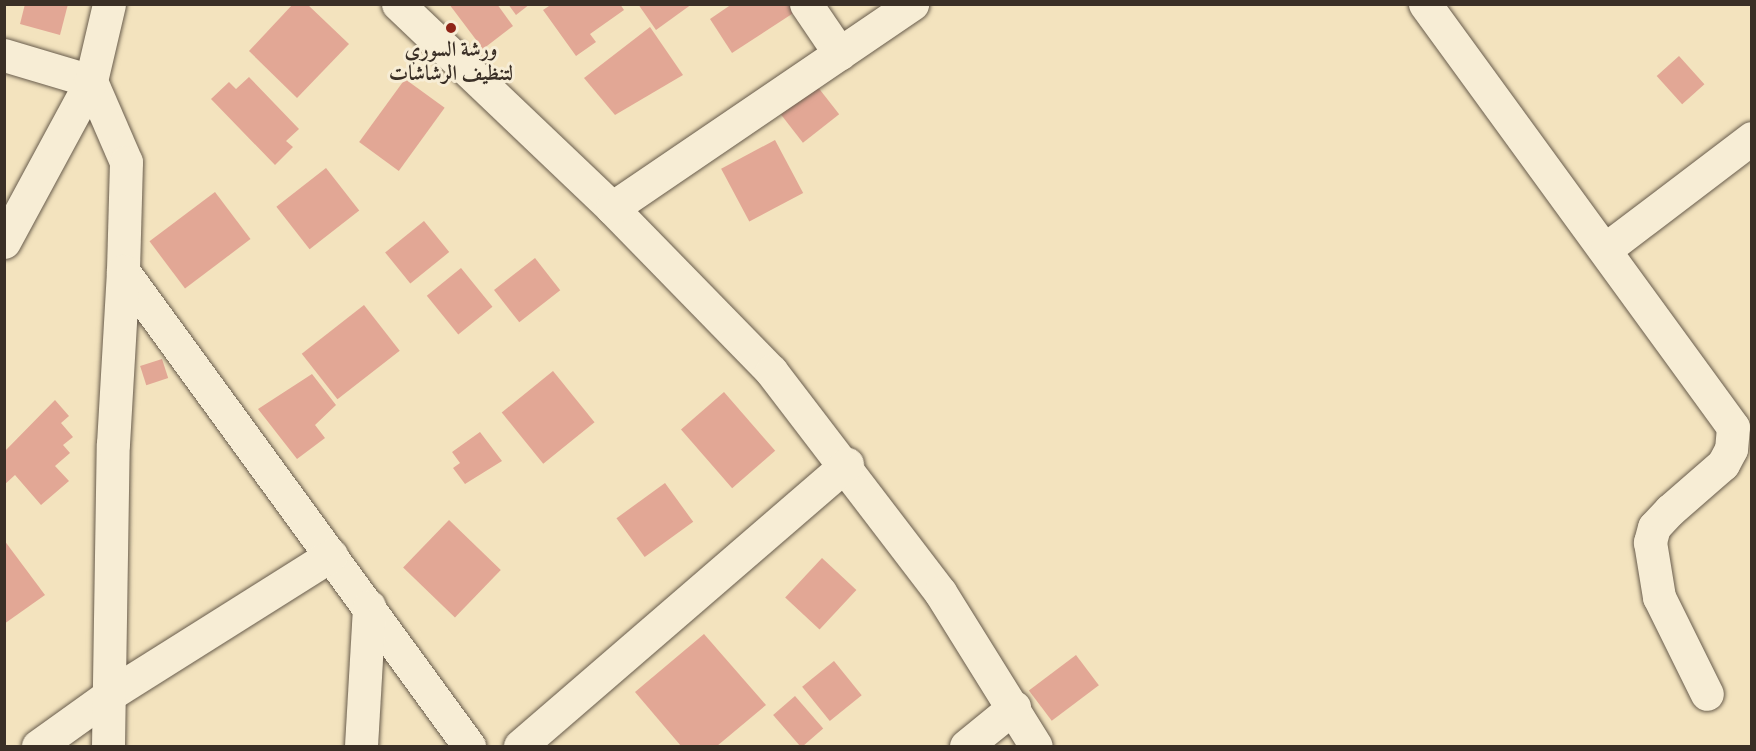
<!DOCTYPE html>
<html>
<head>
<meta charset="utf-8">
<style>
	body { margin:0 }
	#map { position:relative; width:1756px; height:751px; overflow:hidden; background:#f3e3be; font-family:"IM FELL DW Pica",Amiri,serif }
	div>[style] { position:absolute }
	.building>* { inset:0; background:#e2a795; transform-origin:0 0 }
	.roads { filter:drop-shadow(0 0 2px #685c4c) drop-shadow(0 0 2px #685c4c) }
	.minor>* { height:33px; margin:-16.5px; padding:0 16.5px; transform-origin:16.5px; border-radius:16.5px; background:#f7edd5 }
	.dots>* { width:16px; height:16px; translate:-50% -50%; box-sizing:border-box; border:3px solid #f7edd5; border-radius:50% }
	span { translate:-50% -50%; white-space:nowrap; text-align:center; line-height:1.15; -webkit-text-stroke:6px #f7edd5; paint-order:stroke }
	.poi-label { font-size:21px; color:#3a2f26; font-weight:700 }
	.frame { position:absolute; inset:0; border:6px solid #3a2f26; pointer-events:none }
</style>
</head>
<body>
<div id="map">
	<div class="building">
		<div style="clip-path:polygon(25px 4px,68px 4px,60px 35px,20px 24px)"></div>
		<div style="clip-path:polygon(293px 4px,307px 4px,349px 44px,297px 98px,249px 51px)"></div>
		<div style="clip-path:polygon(449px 4px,497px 4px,513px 26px,483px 49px)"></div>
		<div style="clip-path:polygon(508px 4px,530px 4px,516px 15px)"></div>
		<div style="clip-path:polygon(552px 4px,620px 4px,624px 10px,590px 34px,596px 42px,576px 56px,543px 10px)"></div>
		<div style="clip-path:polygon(638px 4px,692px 4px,656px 30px)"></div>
		<div style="clip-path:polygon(732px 4px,794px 4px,798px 10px,732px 53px,710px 19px)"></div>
		<div style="clip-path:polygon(650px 27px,683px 75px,615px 115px,584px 78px)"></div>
		<div style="left:1679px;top:56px;width:38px;height:30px;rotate:48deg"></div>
		<div style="clip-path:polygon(249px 77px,299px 129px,286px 141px,293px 147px,275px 165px,211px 99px,229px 82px,236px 89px)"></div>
		<div style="left:405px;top:79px;width:49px;height:78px;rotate:36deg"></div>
		<div style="left:817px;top:86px;width:36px;height:46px;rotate:52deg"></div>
		<div style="left:775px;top:140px;width:60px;height:61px;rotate:62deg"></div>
		<div style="left:326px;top:168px;width:54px;height:63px;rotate:52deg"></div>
		<div style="left:215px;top:192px;width:59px;height:82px;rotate:53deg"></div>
		<div style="left:424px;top:221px;width:40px;height:50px;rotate:51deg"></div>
		<div style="left:535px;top:258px;width:41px;height:52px;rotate:52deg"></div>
		<div style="left:461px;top:268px;width:50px;height:44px;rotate:51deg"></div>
		<div style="left:364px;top:305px;width:58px;height:79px;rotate:52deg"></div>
		<div style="left:162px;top:359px;width:20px;height:23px;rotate:72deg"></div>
		<div style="left:553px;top:371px;width:66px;height:66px;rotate:51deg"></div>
		<div style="clip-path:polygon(312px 374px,336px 405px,315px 425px,325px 438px,297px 459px,258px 409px)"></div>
		<div style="left:724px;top:392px;width:78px;height:57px;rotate:49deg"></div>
		<div style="clip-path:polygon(55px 400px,69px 416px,61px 423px,73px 437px,63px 445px,70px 453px,55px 466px,69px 481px,41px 505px,15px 475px,4px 485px,4px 452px)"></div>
		<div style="clip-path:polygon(480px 432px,502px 461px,465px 484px,453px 468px,460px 463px,452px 452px)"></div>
		<div style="left:665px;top:483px;width:48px;height:60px;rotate:54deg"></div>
		<div style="left:449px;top:520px;width:72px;height:66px;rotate:44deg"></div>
		<div style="clip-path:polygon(4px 540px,45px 595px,4px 624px)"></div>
		<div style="left:822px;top:558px;width:47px;height:54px;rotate:43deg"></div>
		<div style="clip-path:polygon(704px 634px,766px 705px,717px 746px,681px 746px,635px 692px)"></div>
		<div style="left:1076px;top:655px;width:38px;height:59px;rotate:53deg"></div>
		<div style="left:834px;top:661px;width:44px;height:41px;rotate:51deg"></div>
		<div style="left:795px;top:696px;width:43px;height:29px;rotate:49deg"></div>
	</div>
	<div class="roads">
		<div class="minor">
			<div style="left:398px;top:4px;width:296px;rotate:43.6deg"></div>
			<div style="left:612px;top:208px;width:228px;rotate:45.7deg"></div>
			<div style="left:771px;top:371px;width:278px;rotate:52.6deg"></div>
			<div style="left:940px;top:592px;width:181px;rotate:58.1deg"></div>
			<div style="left:806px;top:4px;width:60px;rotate:55.8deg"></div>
			<div style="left:1425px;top:4px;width:523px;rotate:53.94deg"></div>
			<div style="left:1733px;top:427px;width:22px;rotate:95deg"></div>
			<div style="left:1731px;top:449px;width:17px;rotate:118deg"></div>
			<div style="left:1723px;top:464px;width:70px;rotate:139deg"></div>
			<div style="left:1670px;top:510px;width:23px;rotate:133deg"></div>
			<div style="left:1654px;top:527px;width:16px;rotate:105deg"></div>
			<div style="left:1650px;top:542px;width:56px;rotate:80.7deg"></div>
			<div style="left:1659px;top:597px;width:108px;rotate:63.7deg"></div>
			<div style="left:4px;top:55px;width:91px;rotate:16.6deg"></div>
			<div style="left:91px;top:81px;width:88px;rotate:66.6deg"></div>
			<div style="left:126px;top:162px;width:109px;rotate:91.6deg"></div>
			<div style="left:123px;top:271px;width:588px;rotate:53.93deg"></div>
			<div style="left:612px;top:208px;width:363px;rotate:-34.2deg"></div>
			<div style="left:4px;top:242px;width:183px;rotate:-61.6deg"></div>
			<div style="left:91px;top:81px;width:79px;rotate:-76.8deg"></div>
			<div style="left:1607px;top:248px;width:182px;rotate:-37.2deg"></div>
			<div style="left:38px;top:746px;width:91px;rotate:-35.6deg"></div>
			<div style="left:112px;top:693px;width:259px;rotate:-32.2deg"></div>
			<div style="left:108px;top:746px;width:302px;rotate:-89.1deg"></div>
			<div style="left:113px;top:444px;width:173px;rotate:-86.7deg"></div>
			<div style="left:361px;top:746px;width:140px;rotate:-86.7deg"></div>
			<div style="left:520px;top:746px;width:432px;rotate:-40.8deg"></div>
			<div style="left:966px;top:746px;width:62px;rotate:-39.1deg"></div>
		</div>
	</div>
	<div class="dots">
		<div style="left:451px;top:28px;background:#8f2418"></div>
	</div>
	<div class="poi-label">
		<span style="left:451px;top:62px">ورشة السوري<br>لتنظيف الرشاشات</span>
	</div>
	<div class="frame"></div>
</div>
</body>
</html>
